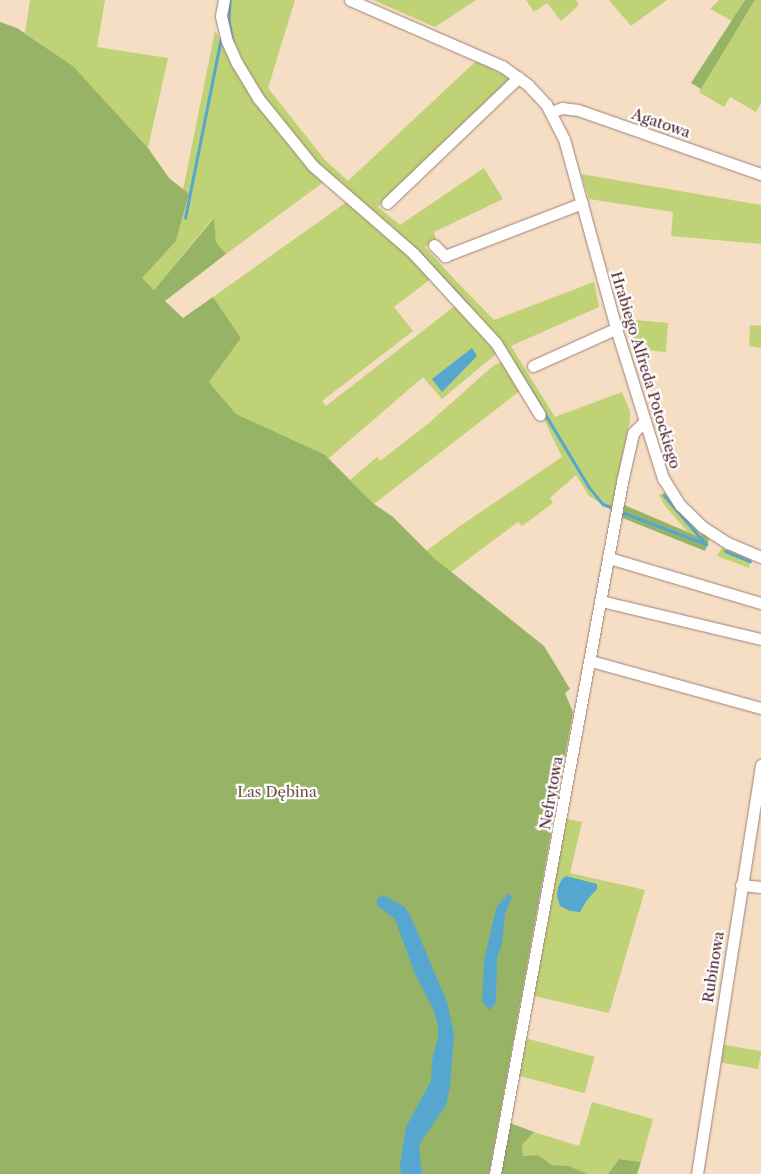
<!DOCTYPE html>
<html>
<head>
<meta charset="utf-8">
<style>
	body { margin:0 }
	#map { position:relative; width:761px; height:1174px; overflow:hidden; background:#f5dec4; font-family:"Libre Caslon Text",serif }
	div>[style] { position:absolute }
	.green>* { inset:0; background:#bfd275; transform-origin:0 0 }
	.forest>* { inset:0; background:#97b466 }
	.water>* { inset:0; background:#55a7d0 }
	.stream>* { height:2.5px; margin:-1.25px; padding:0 1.25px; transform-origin:1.25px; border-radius:1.25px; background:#55a7d0 }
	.roads { filter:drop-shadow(0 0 1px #a07e78) drop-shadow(0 0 1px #a07e78) }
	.minor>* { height:11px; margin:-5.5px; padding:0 5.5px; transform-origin:5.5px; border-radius:5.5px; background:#fff }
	span { translate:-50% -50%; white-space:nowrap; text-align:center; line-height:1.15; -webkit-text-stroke:4.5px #fff; paint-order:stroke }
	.street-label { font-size:15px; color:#4a1f2b }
	.park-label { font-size:15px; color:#6d5541 }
</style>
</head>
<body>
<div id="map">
	<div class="green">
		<div style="clip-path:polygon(30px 0,105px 0,97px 47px,168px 58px,148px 148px,73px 66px,25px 33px)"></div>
		<div style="clip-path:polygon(227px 0,295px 0,268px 88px,325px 160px,348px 181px,476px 61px,512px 79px,378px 207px,400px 225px,484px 168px,503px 199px,434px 232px,436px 239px,425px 247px,456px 281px,494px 320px,594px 282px,599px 307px,511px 346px,555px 417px,622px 392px,630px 411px,630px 421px,611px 510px,589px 496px,576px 475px,550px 498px,553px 503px,522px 526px,518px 522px,451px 572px,426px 551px,460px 526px,562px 457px,540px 411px,503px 350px,333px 181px,273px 113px,234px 53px,224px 18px)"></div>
		<div style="clip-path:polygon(373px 0,476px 0,435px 27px)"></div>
		<div style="clip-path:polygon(526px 0,576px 0,579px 5px,561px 21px,547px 3px,534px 12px)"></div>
		<div style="clip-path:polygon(609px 0,667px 0,631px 26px)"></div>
		<div style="clip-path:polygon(719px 0,745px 0,732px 21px,710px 9px)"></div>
		<div style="clip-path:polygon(755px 0,761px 0,761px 103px,756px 112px,730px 97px,724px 107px,699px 92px)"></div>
		<div style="clip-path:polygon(215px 31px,250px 95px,325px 181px,226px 254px,216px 242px,213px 218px,154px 290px,141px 278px,176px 241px,189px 195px,183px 190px)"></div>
		<div style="clip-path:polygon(581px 174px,761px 205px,761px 244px,671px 236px,673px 212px,589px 199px)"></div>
		<div style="clip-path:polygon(348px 201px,407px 252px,432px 278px,394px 307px,413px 331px,322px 401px,326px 406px,456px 305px,493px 344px,496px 354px,442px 399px,423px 377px,328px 459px,236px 414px,209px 382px,241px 338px,213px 297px)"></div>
		<div style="clip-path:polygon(625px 319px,668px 323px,666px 352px,634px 349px)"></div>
		<div style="clip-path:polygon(750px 325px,761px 326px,761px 348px,749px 346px)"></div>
		<div style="clip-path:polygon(503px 362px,521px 390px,374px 504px,350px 480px,377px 457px,380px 461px,429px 423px,494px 365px)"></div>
		<div style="clip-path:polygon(666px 492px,678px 510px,704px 535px,697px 536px,687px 531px,665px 506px,659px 495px)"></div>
		<div style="clip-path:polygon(723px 546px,751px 558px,749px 568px,717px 556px)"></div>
		<div style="clip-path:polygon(566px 819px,582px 822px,570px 873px,645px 890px,609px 1013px,534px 996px)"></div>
		<div style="left:525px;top:1038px;width:72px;height:38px;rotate:15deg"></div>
		<div style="left:720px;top:1044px;width:42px;height:18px;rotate:10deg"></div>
		<div style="clip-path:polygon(592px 1102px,653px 1119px,641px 1162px,619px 1159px,608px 1174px,588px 1174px,569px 1166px,552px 1165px,538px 1155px,523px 1156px,522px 1145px,534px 1132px,579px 1146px)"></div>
	</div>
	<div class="forest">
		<div style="clip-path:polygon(745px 0,755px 0,701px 89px,691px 83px)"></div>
		<div style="clip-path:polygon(0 22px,17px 28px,73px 66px,148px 148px,169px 178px,189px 194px,176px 241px,142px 278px,154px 290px,214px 218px,216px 242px,226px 254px,165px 301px,183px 318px,213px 297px,241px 338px,209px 382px,236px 414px,325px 455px,374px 504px,393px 517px,434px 558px,544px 646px,570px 689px,565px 693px,573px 712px,489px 1174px,0 1174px)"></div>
		<div style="clip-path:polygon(622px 504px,697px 536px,704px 535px,709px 539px,707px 546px,705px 551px,620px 517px)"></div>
		<div style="clip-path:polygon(510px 1123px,534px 1132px,522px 1145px,523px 1156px,538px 1155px,552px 1165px,569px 1166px,588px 1174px,501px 1174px)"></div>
		<div style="clip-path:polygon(619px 1159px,641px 1162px,637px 1174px,608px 1174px)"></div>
	</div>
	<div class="water">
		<div style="clip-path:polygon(472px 348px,477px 356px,442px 392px,432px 379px)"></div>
		<div style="clip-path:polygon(566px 876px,597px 884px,597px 889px,587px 900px,580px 912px,570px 911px,560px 906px,557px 896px,558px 887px,562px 879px)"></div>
		<div style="clip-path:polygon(509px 893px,512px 897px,505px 914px,502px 944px,497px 958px,496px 1003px,489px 1010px,482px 1001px,484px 961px,496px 908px)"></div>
		<div style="clip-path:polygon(383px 895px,405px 907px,411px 917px,447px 1002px,454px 1034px,450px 1087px,446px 1105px,419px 1145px,422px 1174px,401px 1174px,400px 1164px,406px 1127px,431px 1081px,432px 1061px,438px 1037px,438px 1025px,434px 1011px,414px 972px,395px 919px,377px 905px,377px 899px)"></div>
	</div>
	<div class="stream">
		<div style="left:230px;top:0;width:21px;rotate:93deg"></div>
		<div style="left:229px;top:21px;width:21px;rotate:79deg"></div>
		<div style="left:185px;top:218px;width:184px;rotate:-78.7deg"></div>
		<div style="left:413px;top:246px;width:82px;rotate:47deg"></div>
		<div style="left:514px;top:363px;width:49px;rotate:58.2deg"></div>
		<div style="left:544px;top:412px;width:87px;rotate:59deg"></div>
		<div style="left:589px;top:487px;width:22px;rotate:51deg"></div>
		<div style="left:603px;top:504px;width:9px;rotate:21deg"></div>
		<div style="left:664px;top:495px;width:63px;rotate:49.5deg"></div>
		<div style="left:624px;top:513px;width:88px;rotate:20.7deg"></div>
		<div style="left:725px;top:551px;width:27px;rotate:22deg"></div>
	</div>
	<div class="roads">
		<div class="minor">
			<div style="left:224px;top:0;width:16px;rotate:101deg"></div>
			<div style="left:221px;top:16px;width:26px;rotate:77deg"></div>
			<div style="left:227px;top:41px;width:24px;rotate:66deg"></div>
			<div style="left:237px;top:63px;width:41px;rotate:59deg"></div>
			<div style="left:258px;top:98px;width:87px;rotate:51deg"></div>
			<div style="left:313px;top:166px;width:133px;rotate:41deg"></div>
			<div style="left:413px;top:253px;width:122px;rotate:47.3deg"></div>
			<div style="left:496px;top:343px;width:84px;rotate:58.6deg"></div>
			<div style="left:350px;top:0;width:166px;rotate:23.5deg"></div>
			<div style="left:502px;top:66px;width:32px;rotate:36deg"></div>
			<div style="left:528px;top:85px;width:26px;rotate:47deg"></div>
			<div style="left:546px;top:104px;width:39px;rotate:63deg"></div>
			<div style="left:564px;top:139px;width:206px;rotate:74.6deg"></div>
			<div style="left:619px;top:338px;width:147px;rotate:72.6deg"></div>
			<div style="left:663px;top:478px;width:32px;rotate:58deg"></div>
			<div style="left:680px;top:505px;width:32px;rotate:44deg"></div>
			<div style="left:703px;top:527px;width:30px;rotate:33deg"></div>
			<div style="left:728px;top:543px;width:36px;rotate:23deg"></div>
			<div style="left:551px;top:112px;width:12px;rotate:-20deg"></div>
			<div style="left:562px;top:108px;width:16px;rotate:7deg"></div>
			<div style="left:578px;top:110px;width:194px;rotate:19.3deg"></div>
			<div style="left:387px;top:203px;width:182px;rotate:-43.7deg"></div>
			<div style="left:434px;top:245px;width:16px;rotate:45deg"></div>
			<div style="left:445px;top:256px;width:147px;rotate:-21.1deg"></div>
			<div style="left:533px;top:366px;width:92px;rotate:-24.3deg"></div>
			<div style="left:609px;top:558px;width:159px;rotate:16.5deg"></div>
			<div style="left:601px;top:601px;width:164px;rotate:13.4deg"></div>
			<div style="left:591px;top:661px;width:176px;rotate:15.5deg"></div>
			<div style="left:741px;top:885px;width:20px;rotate:6deg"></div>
			<div style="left:495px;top:1174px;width:704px;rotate:-79.6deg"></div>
			<div style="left:622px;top:482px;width:50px;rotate:-77.3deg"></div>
			<div style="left:633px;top:433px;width:16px;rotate:-45deg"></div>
			<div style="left:697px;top:1174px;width:414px;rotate:-81.1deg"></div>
		</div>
	</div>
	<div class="street-label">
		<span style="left:661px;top:123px;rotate:19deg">Agatowa</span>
		<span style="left:646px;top:370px;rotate:73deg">Hrabiego Alfreda Potockiego</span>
		<span style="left:551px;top:793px;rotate:-80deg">Nefrytowa</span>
		<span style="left:713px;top:967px;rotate:-81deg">Rubinowa</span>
	</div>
	<div class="park-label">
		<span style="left:277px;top:792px">Las Dębina</span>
	</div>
</div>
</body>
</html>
